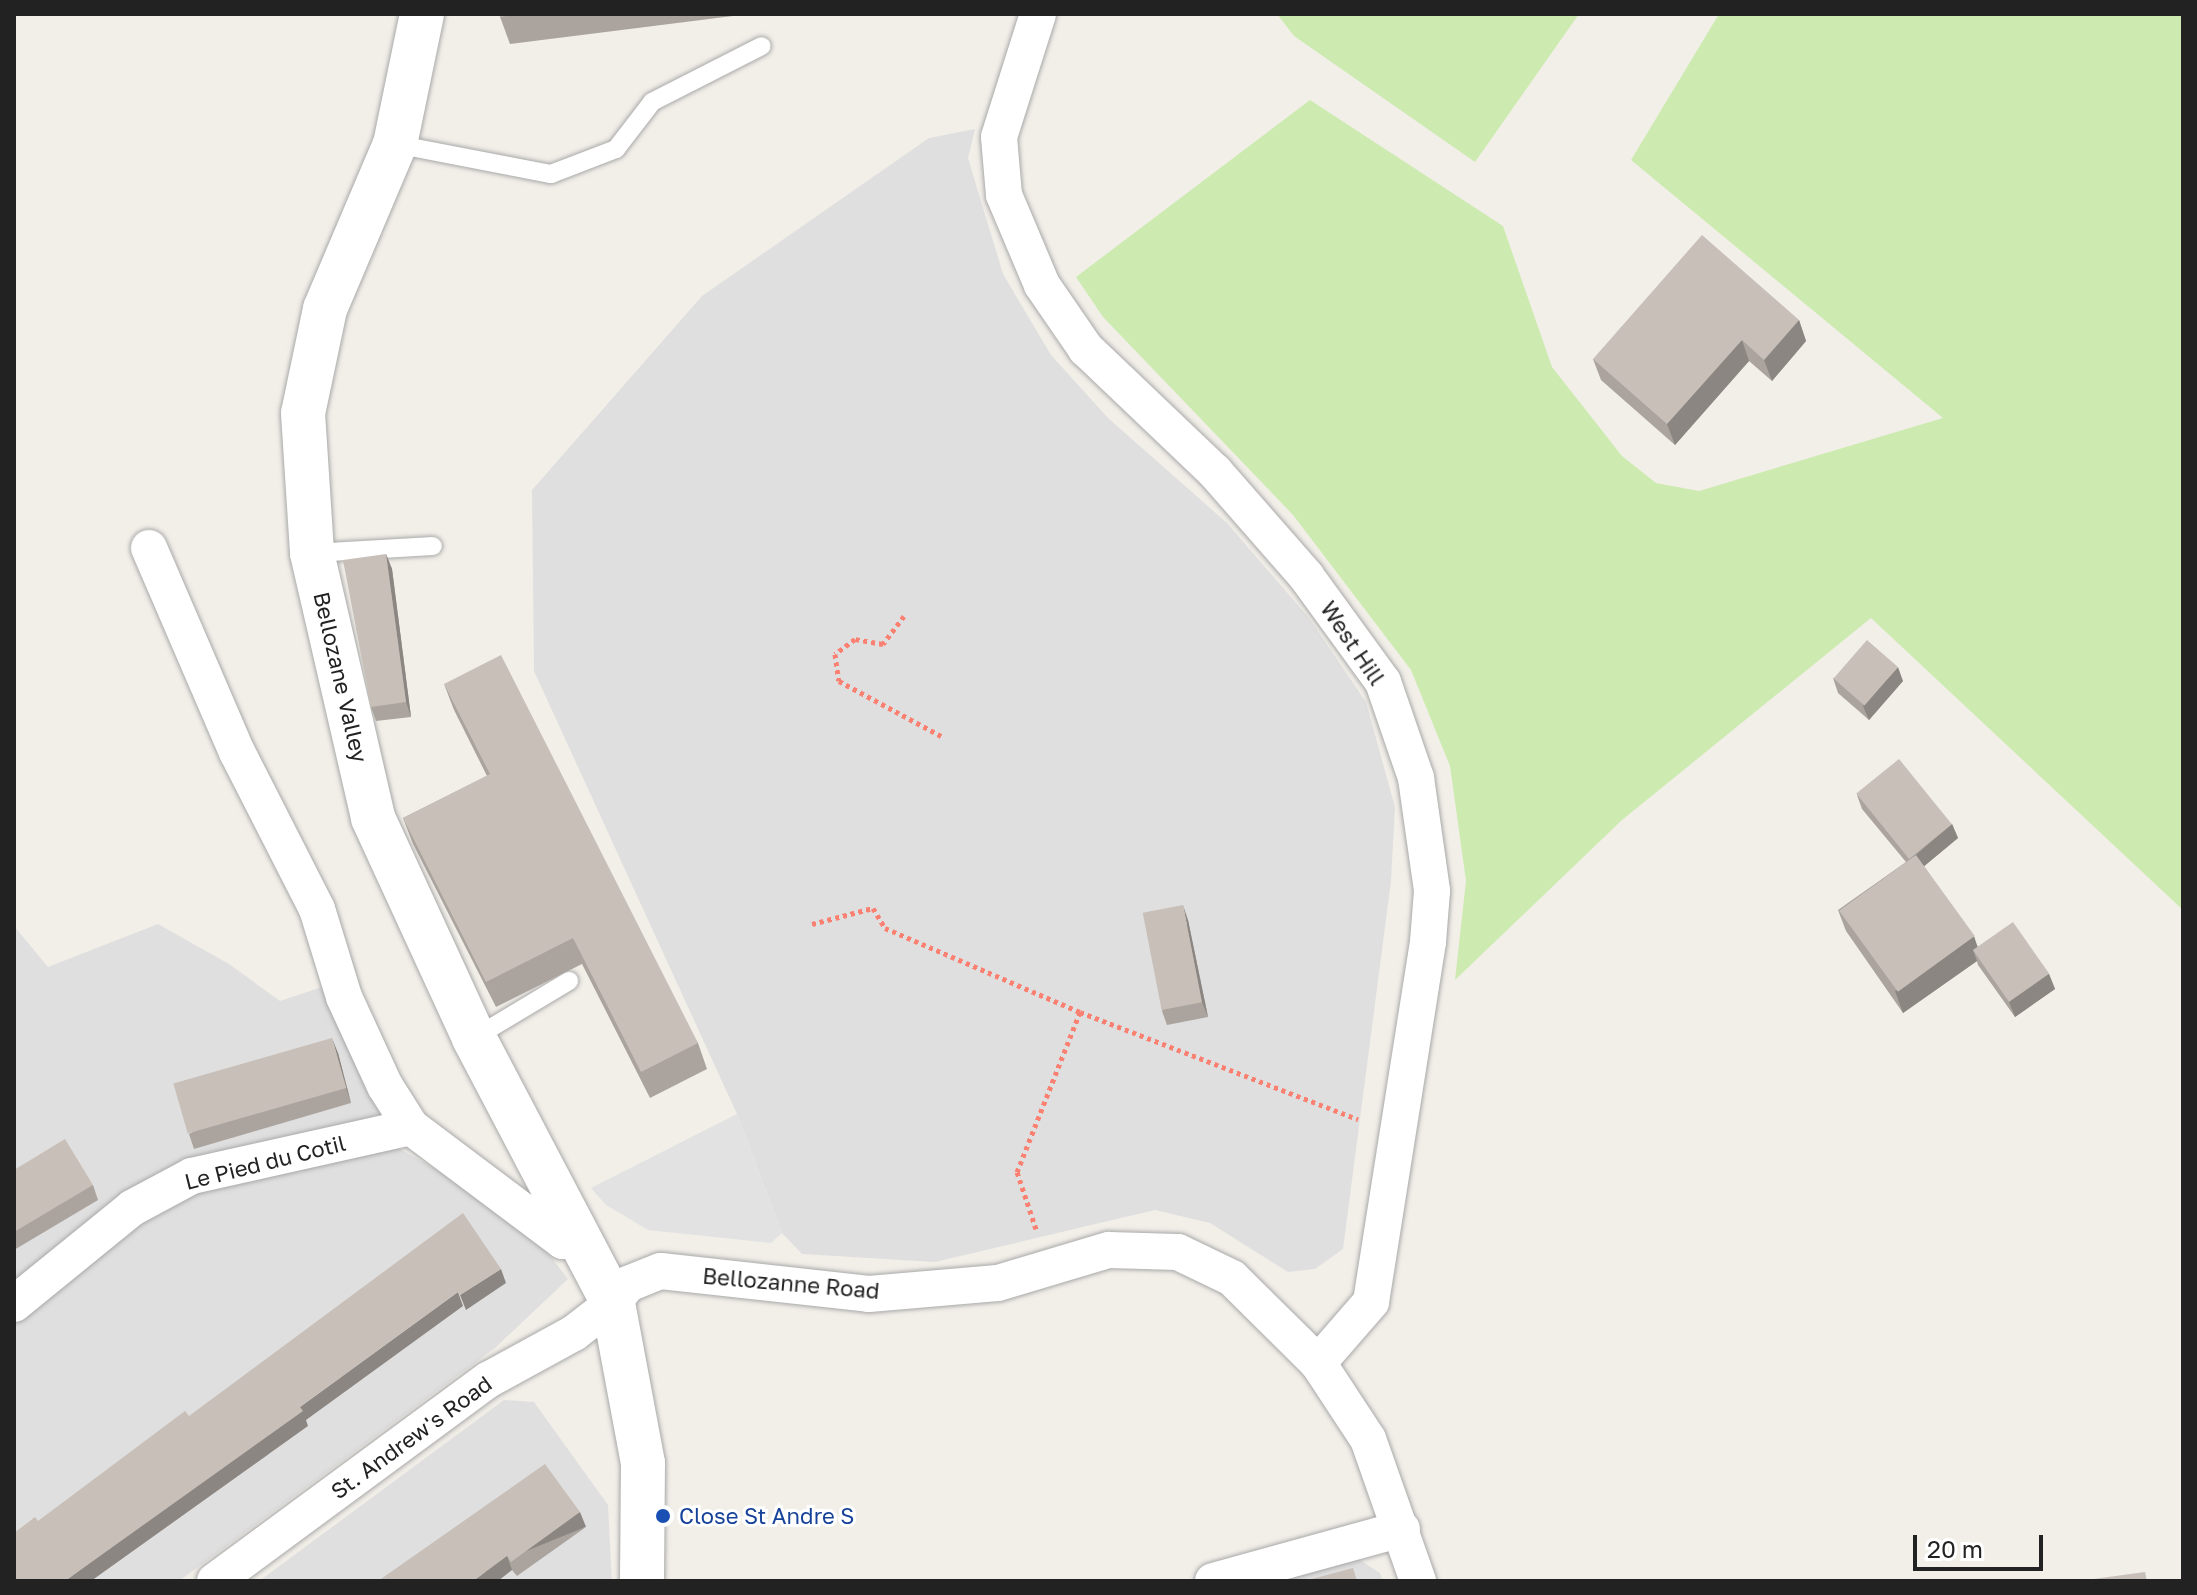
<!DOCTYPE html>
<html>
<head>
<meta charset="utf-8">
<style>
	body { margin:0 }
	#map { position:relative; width:2197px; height:1595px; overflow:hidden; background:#f2efe9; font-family:"Golos Text",sans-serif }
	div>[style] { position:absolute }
	.residential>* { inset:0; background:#e0dfdf }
	.grass>* { inset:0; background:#cdebb0 }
	.parking>* { inset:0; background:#e2e2e2 }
	.path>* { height:5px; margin-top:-2.5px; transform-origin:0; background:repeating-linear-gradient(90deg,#fa8072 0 4px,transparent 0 8px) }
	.roads { filter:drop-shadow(0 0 2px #a9a9a9) drop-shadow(0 0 2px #a9a9a9) }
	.service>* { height:18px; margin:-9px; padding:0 9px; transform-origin:9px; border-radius:9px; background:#fff }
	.minor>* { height:36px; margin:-18px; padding:0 18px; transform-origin:18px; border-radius:18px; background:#fff }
	.tertiary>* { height:44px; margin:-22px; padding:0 22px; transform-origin:22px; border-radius:22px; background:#fff }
	.wall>* { inset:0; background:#aba49e }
	.shaded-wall>* { inset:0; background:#8b8681; transform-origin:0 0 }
	.building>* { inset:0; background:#c7bfb8; transform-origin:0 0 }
	.dots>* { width:22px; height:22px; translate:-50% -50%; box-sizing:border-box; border:4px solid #fff; border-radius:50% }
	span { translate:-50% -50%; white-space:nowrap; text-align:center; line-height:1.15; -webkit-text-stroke:6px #fff; paint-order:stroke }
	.street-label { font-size:22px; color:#222 }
	.transit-label { font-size:22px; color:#164399 }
	.left { translate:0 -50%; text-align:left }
	.frame { position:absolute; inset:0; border:16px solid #222; pointer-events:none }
	.scale { position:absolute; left:1913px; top:1535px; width:130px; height:36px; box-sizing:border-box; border:4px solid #222; border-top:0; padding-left:10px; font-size:24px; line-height:28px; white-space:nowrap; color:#222; -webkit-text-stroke:6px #fff; paint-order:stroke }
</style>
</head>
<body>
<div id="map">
	<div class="residential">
		<div style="clip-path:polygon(975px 129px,968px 158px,1003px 274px,1051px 355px,1108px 418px,1227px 523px,1309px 618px,1366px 702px,1395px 807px,1391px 881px,1343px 1249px,1315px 1269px,1288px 1272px,1210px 1223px,1155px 1210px,935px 1262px,802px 1254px,782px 1233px,737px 1114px,534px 671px,532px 490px,702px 296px,929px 138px)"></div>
		<div style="clip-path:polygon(158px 924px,229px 964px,280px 1001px,325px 986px,398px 1148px,441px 1172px,545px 1249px,568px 1279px,495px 1348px,179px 1581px,14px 1581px,14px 926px,48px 967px)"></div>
		<div style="clip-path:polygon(504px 1400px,534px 1402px,608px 1505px,612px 1581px,259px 1581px)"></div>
		<div style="clip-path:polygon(1357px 1558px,1380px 1573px,1383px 1581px,1274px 1581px)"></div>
	</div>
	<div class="grass">
		<div style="clip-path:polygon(1277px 14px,1579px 14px,1475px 162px,1294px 36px)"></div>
		<div style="clip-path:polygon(1719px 14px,2183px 14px,2183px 910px,1871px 618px,1622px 820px,1455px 980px,1466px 881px,1450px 766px,1411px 670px,1293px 515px,1103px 317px,1076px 277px,1310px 100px,1503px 226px,1552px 367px,1622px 456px,1656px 483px,1699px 491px,1943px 418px,1631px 160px)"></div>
	</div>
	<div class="parking">
		<div style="clip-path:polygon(737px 1114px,782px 1233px,771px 1243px,648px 1230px,606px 1205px,591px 1188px)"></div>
	</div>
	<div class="path">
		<div style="left:904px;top:616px;width:35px;rotate:127deg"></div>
		<div style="left:883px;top:644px;width:28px;rotate:-170deg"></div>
		<div style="left:855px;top:639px;width:25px;rotate:143deg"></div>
		<div style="left:835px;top:654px;width:27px;rotate:82deg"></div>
		<div style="left:839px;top:681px;width:116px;rotate:28.3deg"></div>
		<div style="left:812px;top:924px;width:63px;rotate:-14.7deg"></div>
		<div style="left:873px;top:908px;width:23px;rotate:59deg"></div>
		<div style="left:885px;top:928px;width:212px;rotate:23.3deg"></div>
		<div style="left:1036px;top:1229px;width:60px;rotate:-108.4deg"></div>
		<div style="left:1017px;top:1172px;width:172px;rotate:-68.5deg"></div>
		<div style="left:1080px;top:1012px;width:298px;rotate:21.1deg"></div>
	</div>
	<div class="roads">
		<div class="service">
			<div style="left:395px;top:144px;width:159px;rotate:10.9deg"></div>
			<div style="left:551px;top:174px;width:70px;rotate:-21deg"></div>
			<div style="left:616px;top:149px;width:59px;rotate:-52.5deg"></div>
			<div style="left:652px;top:102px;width:123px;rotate:-27deg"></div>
			<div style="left:312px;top:553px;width:121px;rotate:-3.3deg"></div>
			<div style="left:474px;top:1038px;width:111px;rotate:-31deg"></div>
		</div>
		<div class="minor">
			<div style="left:1038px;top:14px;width:129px;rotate:107.6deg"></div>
			<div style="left:999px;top:137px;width:58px;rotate:85.1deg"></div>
			<div style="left:1004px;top:195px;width:98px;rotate:67.1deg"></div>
			<div style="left:1042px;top:285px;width:78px;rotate:55.5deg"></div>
			<div style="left:1086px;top:349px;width:178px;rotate:43.6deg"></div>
			<div style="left:1215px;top:472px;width:138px;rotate:48.8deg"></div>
			<div style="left:1306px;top:576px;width:131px;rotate:54deg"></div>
			<div style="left:1383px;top:682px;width:102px;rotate:71deg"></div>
			<div style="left:1416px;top:778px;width:114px;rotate:81.9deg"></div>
			<div style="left:1432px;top:891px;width:51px;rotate:94.5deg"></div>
			<div style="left:1428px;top:942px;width:364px;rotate:99deg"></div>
			<div style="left:1371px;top:1302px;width:81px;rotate:131deg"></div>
			<div style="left:149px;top:548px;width:222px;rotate:66.7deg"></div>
			<div style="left:237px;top:752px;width:176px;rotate:63deg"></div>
			<div style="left:317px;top:909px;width:92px;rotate:72.9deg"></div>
			<div style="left:344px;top:997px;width:98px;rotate:65.3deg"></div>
			<div style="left:385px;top:1086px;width:49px;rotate:57.6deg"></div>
			<div style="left:411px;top:1127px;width:190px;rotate:36.9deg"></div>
			<div style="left:563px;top:1241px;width:20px"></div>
			<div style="left:14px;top:1304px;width:152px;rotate:-39.1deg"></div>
			<div style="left:132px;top:1208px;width:68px;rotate:-28.1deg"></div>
			<div style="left:192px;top:1176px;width:224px;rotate:-12.6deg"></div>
			<div style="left:215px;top:1581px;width:339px;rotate:-36.4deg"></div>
			<div style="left:488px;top:1380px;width:98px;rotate:-28.7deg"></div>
			<div style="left:574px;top:1333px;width:49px;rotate:-37.6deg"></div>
			<div style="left:613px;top:1303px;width:24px;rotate:-52deg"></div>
			<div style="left:628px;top:1284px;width:35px;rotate:-22deg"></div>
			<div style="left:661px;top:1271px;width:209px;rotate:6.3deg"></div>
			<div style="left:869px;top:1294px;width:129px;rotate:-4.9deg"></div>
			<div style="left:998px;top:1283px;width:116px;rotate:-16.6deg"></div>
			<div style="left:1109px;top:1250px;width:69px;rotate:1.7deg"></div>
			<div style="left:1178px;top:1252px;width:60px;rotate:25.7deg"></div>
			<div style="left:1232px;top:1278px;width:121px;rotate:44.7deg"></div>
			<div style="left:1318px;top:1363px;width:91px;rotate:56.7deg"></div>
			<div style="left:1368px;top:1439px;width:151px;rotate:70.6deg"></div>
			<div style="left:1213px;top:1581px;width:196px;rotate:-15.4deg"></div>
		</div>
		<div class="tertiary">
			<div style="left:422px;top:14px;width:133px;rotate:101.7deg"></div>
			<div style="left:395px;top:144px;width:179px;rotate:113deg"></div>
			<div style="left:325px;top:309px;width:106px;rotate:101.9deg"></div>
			<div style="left:303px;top:413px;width:140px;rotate:86.3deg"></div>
			<div style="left:312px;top:553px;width:272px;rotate:77deg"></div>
			<div style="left:373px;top:818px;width:242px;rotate:65.3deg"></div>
			<div style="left:474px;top:1038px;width:299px;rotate:62.3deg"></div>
			<div style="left:613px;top:1303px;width:163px;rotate:79.4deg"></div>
			<div style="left:643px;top:1463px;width:118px;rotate:90.5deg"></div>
		</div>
	</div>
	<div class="wall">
		<div style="clip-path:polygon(499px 14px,749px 14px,510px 44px)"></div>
		<div style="clip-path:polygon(1799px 320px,1806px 341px,1772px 381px,1749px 361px,1675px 445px,1601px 380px,1593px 359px)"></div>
		<div style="clip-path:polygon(386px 554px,392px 569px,411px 717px,376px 721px,371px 707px)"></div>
		<div style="clip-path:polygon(1833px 678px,1903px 681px,1869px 720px,1838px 693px)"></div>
		<div style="clip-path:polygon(444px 684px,698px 1043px,707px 1069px,650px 1098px,582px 964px,496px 1007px,413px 844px,403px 818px,487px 776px,454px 710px)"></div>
		<div style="clip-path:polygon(1857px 795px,1952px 824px,1958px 838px,1924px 866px,1978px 947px,2049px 974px,2055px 989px,2015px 1017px,1978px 965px,1977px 961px,1903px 1013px,1846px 931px,1838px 910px,1906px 862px,1862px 809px)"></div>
		<div style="clip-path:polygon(1188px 920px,1208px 1017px,1167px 1025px,1162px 1011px)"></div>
		<div style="clip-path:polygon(338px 1053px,351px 1103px,194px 1149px,189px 1134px)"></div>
		<div style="clip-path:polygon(14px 1170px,93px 1185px,98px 1200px,14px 1250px)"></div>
		<div style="clip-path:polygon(586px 1527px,517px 1576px,512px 1570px,378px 1581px)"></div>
	</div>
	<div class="shaded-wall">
		<div style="clip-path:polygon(1799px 320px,1806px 341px,1772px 381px,1764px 360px)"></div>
		<div style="clip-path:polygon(1742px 340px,1749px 361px,1675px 445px,1667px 424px)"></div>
		<div style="clip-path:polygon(386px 554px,392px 569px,411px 717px,406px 702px)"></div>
		<div style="clip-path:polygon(1898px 667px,1903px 681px,1869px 720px,1863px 706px)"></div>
		<div style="clip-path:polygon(1952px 824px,1958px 838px,1916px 873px,1911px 859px)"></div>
		<div style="clip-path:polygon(1183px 905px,1188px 920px,1208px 1017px,1202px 1002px)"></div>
		<div style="clip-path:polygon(1974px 936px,1981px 957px,1973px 950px,1977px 961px,1903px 1013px,1895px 991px)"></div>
		<div style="clip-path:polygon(2049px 974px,2055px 989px,2015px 1017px,2009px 1002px)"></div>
		<div style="clip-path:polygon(332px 1038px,338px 1053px,351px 1103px,346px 1088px)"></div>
		<div style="clip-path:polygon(501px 1269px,506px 1283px,466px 1310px,460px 1295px)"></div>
		<div style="clip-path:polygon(458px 1292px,463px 1306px,306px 1420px,308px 1426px,91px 1581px,65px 1581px,300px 1407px)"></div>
		<div style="left:580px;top:1512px;width:16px;height:85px;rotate:68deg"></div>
		<div style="clip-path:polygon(507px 1556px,512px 1570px,498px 1581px,473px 1581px)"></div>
	</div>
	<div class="building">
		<div style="clip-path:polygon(499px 14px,520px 14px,500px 17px)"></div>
		<div style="clip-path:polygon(1702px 235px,1799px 320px,1764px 360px,1742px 340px,1667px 424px,1593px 359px)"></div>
		<div style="clip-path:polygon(386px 554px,406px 702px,371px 707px,343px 560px)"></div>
		<div style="left:1867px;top:640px;width:41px;height:51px;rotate:41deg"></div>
		<div style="clip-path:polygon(501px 655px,698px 1043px,641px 1072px,573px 938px,486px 982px,403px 818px,490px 774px,444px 684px)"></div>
		<div style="left:1899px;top:759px;width:84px;height:55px;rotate:51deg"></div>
		<div style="left:1916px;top:855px;width:100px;height:95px;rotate:54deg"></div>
		<div style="left:1183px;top:905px;width:99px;height:41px;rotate:79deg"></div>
		<div style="left:2013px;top:922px;width:63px;height:49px;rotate:55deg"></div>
		<div style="left:332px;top:1038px;width:52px;height:165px;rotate:74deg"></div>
		<div style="clip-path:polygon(65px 1139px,93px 1185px,14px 1232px,14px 1170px)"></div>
		<div style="clip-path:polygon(463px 1213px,501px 1269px,460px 1295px,458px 1292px,300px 1407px,303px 1411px,65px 1581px,14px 1581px,14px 1533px,35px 1517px,38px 1521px,185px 1411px,189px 1416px)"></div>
		<div style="clip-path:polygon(545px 1464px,580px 1512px,511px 1562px,507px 1556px,473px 1581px,378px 1581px)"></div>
		<div style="clip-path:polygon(1353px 1568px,1357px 1581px,1304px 1581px)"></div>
		<div style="clip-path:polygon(2145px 1572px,2147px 1581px,2079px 1581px)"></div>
	</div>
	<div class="dots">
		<div style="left:663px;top:1516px;background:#1a4fb4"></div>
	</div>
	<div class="street-label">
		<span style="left:1353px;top:643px;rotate:56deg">West Hill</span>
		<span style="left:341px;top:677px;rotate:77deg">Bellozane Valley</span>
		<span style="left:265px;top:1162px;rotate:-14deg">Le Pied du Cotil</span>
		<span style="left:791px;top:1283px;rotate:5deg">Bellozanne Road</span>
		<span style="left:411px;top:1437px;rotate:-36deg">St. Andrew's Road</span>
	</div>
	<div class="transit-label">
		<span class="left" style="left:679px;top:1516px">Close St Andre S</span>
	</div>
	<div class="frame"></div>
	<div class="scale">20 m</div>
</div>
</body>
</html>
